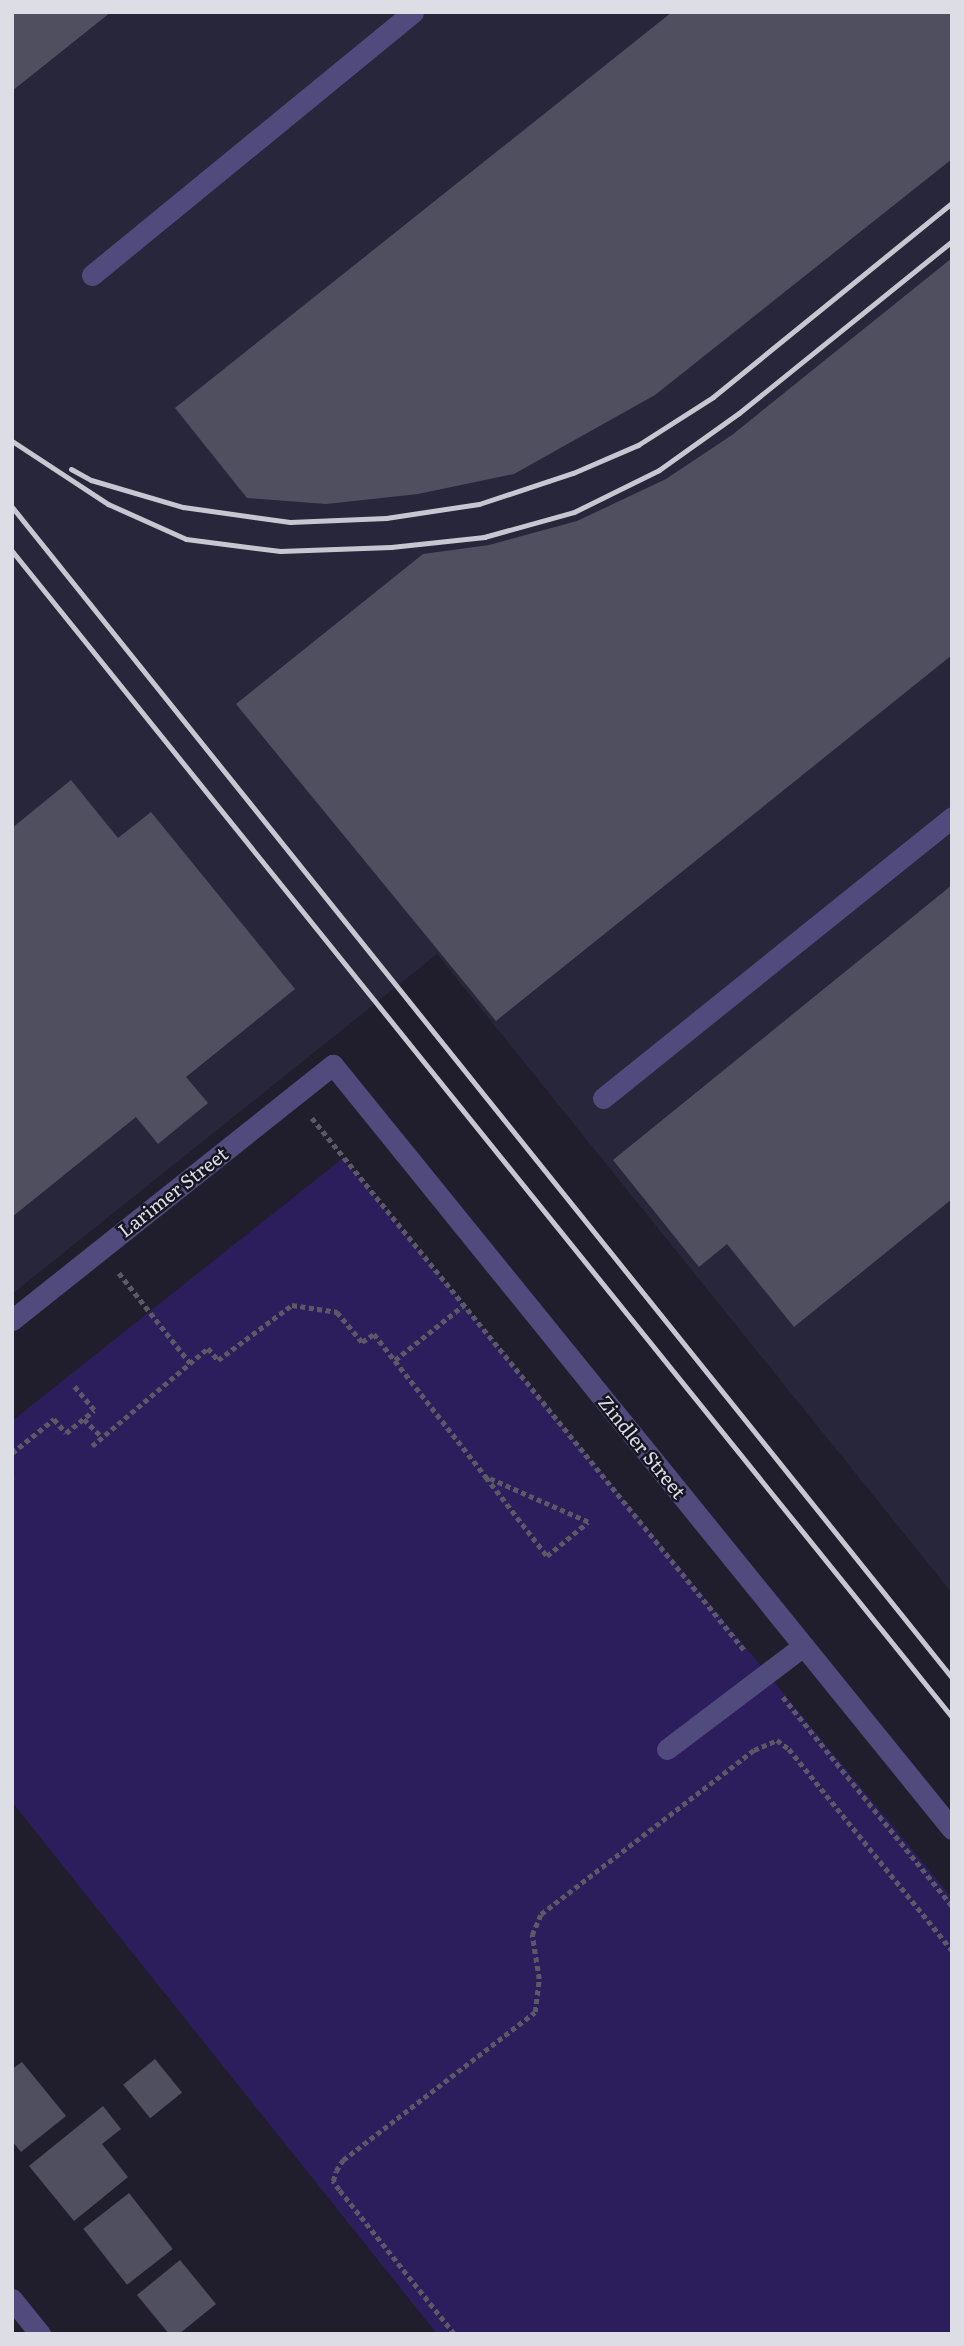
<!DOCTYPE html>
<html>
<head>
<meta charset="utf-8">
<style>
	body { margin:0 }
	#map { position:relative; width:964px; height:2346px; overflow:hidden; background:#201e2c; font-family:Literata,serif }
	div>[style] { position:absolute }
	.built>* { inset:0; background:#28263a }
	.green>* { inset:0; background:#2c1e5c }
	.building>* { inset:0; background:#504f5f; transform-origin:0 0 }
	.path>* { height:4.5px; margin-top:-2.25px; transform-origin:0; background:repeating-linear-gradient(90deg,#5b5966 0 5px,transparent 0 8.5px) }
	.minor>* { height:21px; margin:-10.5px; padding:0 10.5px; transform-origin:10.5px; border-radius:10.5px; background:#514b7d }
	.rail>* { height:5px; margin:-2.5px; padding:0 2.5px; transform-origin:2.5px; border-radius:2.5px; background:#c8c7d1 }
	span { translate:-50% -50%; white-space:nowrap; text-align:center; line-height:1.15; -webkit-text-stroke:5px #161522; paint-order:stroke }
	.street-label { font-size:19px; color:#dddde6 }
	.frame { position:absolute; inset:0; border:14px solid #dddde6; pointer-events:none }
</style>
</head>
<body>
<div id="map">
	<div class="built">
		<div style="clip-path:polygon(12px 12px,952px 12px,952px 1593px,437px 954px,12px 1294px)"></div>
	</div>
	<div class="green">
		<div style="clip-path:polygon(343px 1158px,952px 1898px,952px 2334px,437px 2334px,12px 1802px,12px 1421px)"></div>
	</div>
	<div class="building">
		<div style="clip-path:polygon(12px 12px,111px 12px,12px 91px)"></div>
		<div style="clip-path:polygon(672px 12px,952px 12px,952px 159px,655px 395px,514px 474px,418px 494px,326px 504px,247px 498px,175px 408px)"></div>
		<div style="clip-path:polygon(952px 258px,952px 655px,496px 1021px,236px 704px,423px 554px,489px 545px,577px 521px,666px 479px,732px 435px)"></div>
		<div style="clip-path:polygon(71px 780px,118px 838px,151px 812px,295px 989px,186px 1077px,208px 1103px,158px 1144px,136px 1117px,12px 1217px,12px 828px)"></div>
		<div style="clip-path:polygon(952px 885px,952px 1199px,794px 1327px,727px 1244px,699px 1267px,613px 1160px)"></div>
		<div style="left:155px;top:2059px;width:43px;height:41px;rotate:51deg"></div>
		<div style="clip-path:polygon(22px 2062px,66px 2116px,21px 2152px,12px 2141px,12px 2069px)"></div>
		<div style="clip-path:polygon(103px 2106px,121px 2129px,102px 2144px,128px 2177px,74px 2221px,29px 2166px)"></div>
		<div style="left:129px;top:2193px;width:71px;height:58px;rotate:52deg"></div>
		<div style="clip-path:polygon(180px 2260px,216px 2304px,179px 2334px,169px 2334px,137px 2295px)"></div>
	</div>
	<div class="path">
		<div style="left:312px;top:1118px;width:688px;rotate:50.9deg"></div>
		<div style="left:119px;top:1273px;width:115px;rotate:51.7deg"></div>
		<div style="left:395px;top:1360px;width:88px;rotate:-38.6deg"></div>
		<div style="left:84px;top:1419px;width:25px;rotate:45deg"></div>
		<div style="left:92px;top:1446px;width:152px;rotate:-40.2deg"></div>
		<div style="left:208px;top:1348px;width:16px;rotate:50deg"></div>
		<div style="left:218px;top:1360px;width:92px;rotate:-36.6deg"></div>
		<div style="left:292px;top:1305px;width:46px;rotate:8.8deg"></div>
		<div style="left:337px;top:1312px;width:39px;rotate:50deg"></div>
		<div style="left:362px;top:1342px;width:14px;rotate:-34deg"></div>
		<div style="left:374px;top:1334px;width:182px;rotate:51.9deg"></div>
		<div style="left:486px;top:1477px;width:100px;rotate:52.3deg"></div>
		<div style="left:547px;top:1556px;width:53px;rotate:-39.7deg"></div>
		<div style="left:588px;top:1522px;width:111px;rotate:-156.2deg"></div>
		<div style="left:12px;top:1453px;width:54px;rotate:-39deg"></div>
		<div style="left:54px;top:1419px;width:18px;rotate:49deg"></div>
		<div style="left:66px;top:1433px;width:36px;rotate:-39deg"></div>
		<div style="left:94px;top:1410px;width:31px;rotate:-130deg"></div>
		<div style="left:12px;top:1477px;width:2px;rotate:90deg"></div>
		<div style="left:783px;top:1697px;width:269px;rotate:51deg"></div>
		<div style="left:454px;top:2334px;width:184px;rotate:-128.6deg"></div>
		<div style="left:339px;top:2190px;width:11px;rotate:-124deg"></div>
		<div style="left:333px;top:2181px;width:10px;rotate:-73deg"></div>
		<div style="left:336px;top:2171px;width:13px;rotate:-58deg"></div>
		<div style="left:343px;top:2160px;width:242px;rotate:-37.6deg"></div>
		<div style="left:535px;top:2012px;width:33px;rotate:-83deg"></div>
		<div style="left:539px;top:1979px;width:45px;rotate:-99deg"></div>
		<div style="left:532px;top:1935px;width:23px;rotate:-67deg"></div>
		<div style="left:541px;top:1914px;width:269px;rotate:-37.6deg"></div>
		<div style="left:754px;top:1750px;width:25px;rotate:-23deg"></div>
		<div style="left:777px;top:1740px;width:15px;rotate:37deg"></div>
		<div style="left:789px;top:1749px;width:259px;rotate:51deg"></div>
	</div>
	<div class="minor">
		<div style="left:92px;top:275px;width:415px;rotate:-39.3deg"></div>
		<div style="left:603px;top:1098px;width:448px;rotate:-38.8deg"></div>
		<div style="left:12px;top:1320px;width:410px;rotate:-38.5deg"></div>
		<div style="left:333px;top:1065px;width:983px;rotate:50.99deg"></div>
		<div style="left:667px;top:1749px;width:171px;rotate:-37.1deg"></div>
		<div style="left:12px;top:2299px;width:45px;rotate:51.3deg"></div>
	</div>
	<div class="rail">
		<div style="left:12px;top:441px;width:115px;rotate:33.3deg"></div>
		<div style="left:108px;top:504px;width:85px;rotate:24.2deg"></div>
		<div style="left:186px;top:539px;width:95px;rotate:7.3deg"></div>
		<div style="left:280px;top:551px;width:111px;rotate:-2.1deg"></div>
		<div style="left:391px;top:547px;width:94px;rotate:-6.1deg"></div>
		<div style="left:484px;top:537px;width:93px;rotate:-15.5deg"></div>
		<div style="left:574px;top:512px;width:95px;rotate:-26.3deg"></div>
		<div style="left:659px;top:470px;width:98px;rotate:-35.5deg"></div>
		<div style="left:739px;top:413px;width:274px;rotate:-38.9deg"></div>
		<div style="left:71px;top:469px;width:23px;rotate:29deg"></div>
		<div style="left:91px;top:480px;width:96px;rotate:16.4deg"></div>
		<div style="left:183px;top:507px;width:108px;rotate:8deg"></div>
		<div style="left:290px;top:522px;width:96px;rotate:-2.4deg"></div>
		<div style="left:386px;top:518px;width:94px;rotate:-8.6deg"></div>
		<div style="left:479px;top:504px;width:99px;rotate:-18.3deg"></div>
		<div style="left:573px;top:473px;width:71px;rotate:-23.3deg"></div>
		<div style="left:638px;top:445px;width:89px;rotate:-32.6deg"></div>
		<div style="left:713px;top:397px;width:308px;rotate:-39.1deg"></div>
		<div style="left:12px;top:507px;width:1502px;rotate:51.24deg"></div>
		<div style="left:12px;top:551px;width:1498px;rotate:51.13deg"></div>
	</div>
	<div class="street-label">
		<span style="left:173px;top:1192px;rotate:-38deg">Larimer Street</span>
		<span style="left:642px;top:1447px;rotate:51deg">Zindler Street</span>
	</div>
	<div class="frame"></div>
</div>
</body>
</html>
